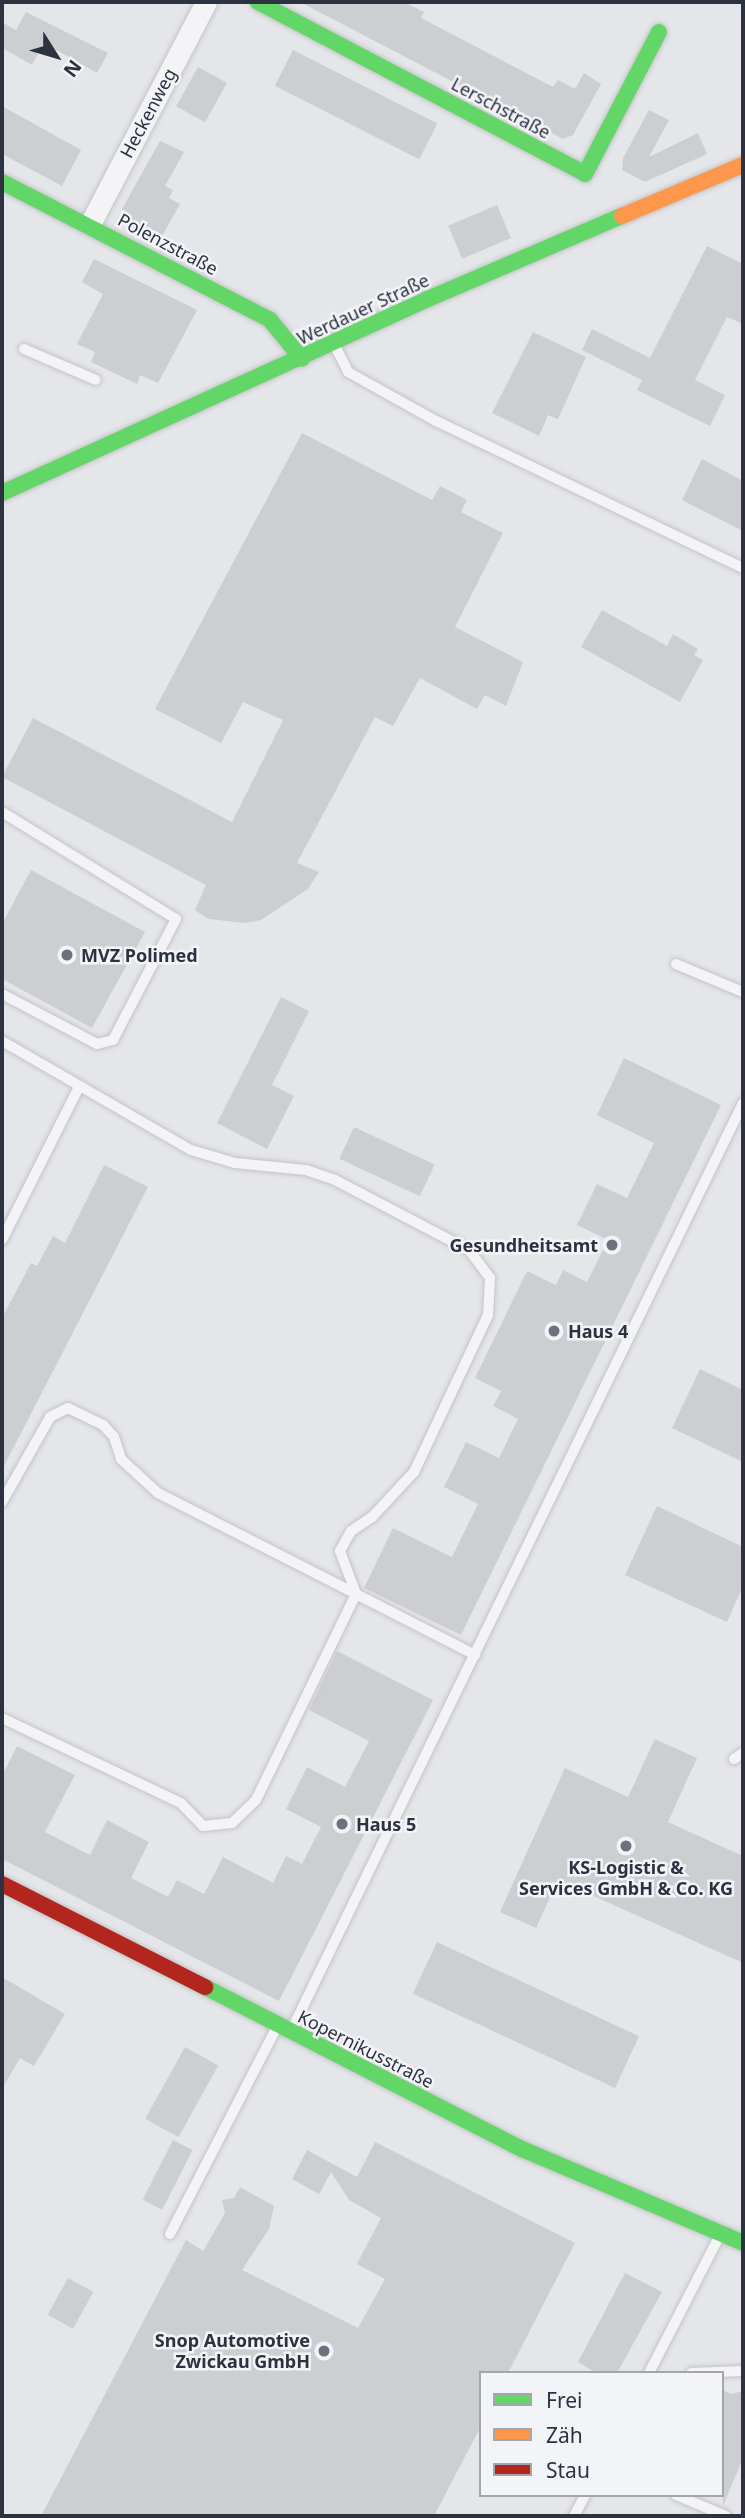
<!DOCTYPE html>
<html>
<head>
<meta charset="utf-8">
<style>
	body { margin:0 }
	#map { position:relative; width:745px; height:2518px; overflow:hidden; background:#e4e6e9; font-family:"Noto Sans",sans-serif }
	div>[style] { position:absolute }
	.building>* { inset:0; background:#cdced1; transform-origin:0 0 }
	.roads { filter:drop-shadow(0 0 2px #c3c4c7) drop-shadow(0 0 2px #c3c4c7) }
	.lane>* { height:10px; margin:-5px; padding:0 5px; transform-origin:5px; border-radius:5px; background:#f4f4f6 }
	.street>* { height:21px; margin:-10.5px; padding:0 10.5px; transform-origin:10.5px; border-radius:10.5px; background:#f4f4f6 }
	.fast>* { height:16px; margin:-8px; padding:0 8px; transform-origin:8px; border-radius:8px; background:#63d668 }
	.slow>* { height:16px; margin:-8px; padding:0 8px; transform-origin:8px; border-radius:8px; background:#ff974d }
	.jam>* { height:16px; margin:-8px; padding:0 8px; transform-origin:8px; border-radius:8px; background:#b3261e }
	.dots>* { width:19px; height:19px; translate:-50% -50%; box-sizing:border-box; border:4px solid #f3f4f8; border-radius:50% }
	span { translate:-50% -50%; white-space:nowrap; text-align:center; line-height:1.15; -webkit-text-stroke:5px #f3f4f8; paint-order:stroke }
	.street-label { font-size:18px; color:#2d3241 }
	.poi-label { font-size:18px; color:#2d3241; font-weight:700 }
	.left { translate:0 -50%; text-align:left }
	.right { translate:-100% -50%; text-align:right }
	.frame { position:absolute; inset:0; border:4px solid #2d3241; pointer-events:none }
	.legend { position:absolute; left:479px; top:2371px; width:245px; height:126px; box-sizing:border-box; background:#f3f4f8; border:2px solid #a4a6af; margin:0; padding:9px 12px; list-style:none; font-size:21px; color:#2d3241 }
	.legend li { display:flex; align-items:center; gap:14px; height:35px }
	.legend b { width:35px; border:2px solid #a4a6af }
	.north { position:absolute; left:21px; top:21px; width:70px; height:70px; -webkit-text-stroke:5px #f3f4f8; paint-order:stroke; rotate:127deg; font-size:19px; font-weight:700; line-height:28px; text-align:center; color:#2d3241 }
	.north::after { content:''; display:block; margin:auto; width:24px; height:32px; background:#2d3241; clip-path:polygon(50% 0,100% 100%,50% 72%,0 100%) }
</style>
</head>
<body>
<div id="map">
	<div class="building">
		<div style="clip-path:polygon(300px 2px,404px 2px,424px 12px,421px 18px,553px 87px,558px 80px,575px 89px,584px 73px,601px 84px,573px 135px,563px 139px)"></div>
		<div style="clip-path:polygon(26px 12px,108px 53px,97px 73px,44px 43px,32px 65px,2px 48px,2px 22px,16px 30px)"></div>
		<div style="left:293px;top:50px;width:162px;height:40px;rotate:27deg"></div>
		<div style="left:198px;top:67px;width:33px;height:45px;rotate:29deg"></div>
		<div style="clip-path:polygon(2px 106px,81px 150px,62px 186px,2px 154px)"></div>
		<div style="clip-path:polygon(649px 110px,669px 120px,649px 157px,698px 133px,707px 154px,645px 182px,622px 170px,623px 158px)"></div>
		<div style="clip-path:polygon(160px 141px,184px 152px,165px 186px,173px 190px,169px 198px,180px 204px,161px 238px,124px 219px,122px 209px)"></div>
		<div style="left:497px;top:205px;width:36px;height:53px;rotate:67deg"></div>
		<div style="clip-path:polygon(707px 246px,743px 264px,743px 324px,727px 317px,695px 380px,725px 395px,710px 426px,637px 390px,642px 380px,582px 350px,592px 329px,650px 358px)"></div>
		<div style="clip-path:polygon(94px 259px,197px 310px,158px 383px,140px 375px,137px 384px,91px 362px,95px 352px,77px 344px,103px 294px,82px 282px)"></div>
		<div style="clip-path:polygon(533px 332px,586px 357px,558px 419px,548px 415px,539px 436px,492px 413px)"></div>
		<div style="clip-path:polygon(302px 433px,432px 500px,440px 486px,467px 500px,461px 512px,503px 533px,455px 627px,523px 662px,506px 706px,485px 695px,477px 709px,420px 678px,393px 726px,375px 717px,297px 863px,319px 872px,308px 889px,261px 920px,245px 923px,208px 919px,195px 910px,206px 885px,2px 777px,33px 718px,232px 822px,283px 720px,243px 702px,221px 743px,155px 709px)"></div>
		<div style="clip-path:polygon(702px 459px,743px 481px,743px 531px,682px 500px)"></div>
		<div style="clip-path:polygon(602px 610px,667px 646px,673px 634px,698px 649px,694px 655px,703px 660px,680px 702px,581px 647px)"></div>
		<div style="clip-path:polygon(31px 870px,145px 932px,92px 1028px,2px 979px,2px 924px)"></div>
		<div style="clip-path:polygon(281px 997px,309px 1011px,272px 1085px,294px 1096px,267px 1149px,217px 1123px)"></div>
		<div style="clip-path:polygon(624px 1058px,721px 1105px,461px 1635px,364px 1588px,393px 1528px,452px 1557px,478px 1504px,444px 1487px,466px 1442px,499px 1458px,518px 1419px,493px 1406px,501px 1391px,475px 1378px,527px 1271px,556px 1285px,563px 1270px,587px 1282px,608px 1240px,577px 1225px,597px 1184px,627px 1198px,654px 1143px,597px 1115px)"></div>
		<div style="left:354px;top:1127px;width:89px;height:35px;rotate:25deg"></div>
		<div style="clip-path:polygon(104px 1165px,148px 1187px,2px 1470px,2px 1318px,31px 1263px,37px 1266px,53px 1236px,65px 1243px)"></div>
		<div style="clip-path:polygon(700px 1369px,743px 1390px,743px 1462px,672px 1428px)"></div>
		<div style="clip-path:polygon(657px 1506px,743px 1547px,743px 1586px,727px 1622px,625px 1575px)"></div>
		<div style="clip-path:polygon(337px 1651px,433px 1700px,279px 2001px,2px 1859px,2px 1776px,17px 1746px,75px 1775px,45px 1832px,90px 1855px,107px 1820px,149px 1842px,131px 1878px,168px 1897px,177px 1880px,204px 1894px,223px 1857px,273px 1883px,286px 1856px,302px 1864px,321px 1827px,286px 1809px,307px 1767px,345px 1787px,369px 1741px,309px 1710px)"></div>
		<div style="clip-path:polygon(655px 1739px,697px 1758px,668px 1822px,743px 1856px,743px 1963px,558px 1880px,536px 1928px,500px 1912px,565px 1768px,628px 1797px)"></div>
		<div style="left:437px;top:1942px;width:223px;height:57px;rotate:25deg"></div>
		<div style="clip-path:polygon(2px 1977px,65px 2014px,34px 2066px,20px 2058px,2px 2089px)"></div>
		<div style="left:185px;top:2047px;width:38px;height:82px;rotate:29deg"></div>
		<div style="left:173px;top:2140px;width:22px;height:67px;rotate:27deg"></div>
		<div style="clip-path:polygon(375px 2142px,575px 2243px,508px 2373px,481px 2373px,481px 2426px,434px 2516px,41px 2516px,186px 2240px,203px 2251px,225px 2213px,222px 2200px,234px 2198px,240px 2187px,274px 2206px,269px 2229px,242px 2270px,358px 2328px,385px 2279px,357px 2264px,381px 2218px,349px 2200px,331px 2172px,319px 2194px,292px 2179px,307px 2150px,357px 2177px)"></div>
		<div style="clip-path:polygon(625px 2273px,662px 2292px,617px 2373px,596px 2373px,578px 2362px)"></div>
		<div style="left:68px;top:2278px;width:29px;height:42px;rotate:29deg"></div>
		<div style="clip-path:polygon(722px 2390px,732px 2394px,743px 2391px,743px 2458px,723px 2506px)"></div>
	</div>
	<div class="roads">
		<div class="lane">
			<div style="left:335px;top:346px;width:29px;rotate:63deg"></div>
			<div style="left:348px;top:372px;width:101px;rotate:29.1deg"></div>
			<div style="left:436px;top:421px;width:340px;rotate:25.6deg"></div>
			<div style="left:24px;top:349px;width:78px;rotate:23.3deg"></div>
			<div style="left:2px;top:812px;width:204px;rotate:31.6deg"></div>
			<div style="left:176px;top:919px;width:136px;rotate:117.5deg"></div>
			<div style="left:113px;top:1040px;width:16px;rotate:166deg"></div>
			<div style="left:97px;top:1044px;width:107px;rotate:-152.2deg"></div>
			<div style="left:676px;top:964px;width:73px;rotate:22.7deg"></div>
			<div style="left:2px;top:1041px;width:218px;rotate:30deg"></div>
			<div style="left:191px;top:1150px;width:46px;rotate:16.5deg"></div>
			<div style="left:235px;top:1163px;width:71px;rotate:5.6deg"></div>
			<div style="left:306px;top:1170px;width:31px;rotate:19deg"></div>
			<div style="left:335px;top:1180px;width:151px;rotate:27.6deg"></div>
			<div style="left:469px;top:1250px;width:35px;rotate:53deg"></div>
			<div style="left:490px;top:1278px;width:37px;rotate:93deg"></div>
			<div style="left:488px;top:1315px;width:174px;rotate:115.2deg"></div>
			<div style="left:414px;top:1472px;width:62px;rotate:133deg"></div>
			<div style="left:372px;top:1517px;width:25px;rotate:146deg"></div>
			<div style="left:351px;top:1531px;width:23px;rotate:119deg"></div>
			<div style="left:340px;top:1551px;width:46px;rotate:69.6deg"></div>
			<div style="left:356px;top:1594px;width:134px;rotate:27.1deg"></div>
			<div style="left:2px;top:1240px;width:171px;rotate:-63.3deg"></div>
			<div style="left:2px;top:1502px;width:98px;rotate:-60.5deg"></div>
			<div style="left:50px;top:1417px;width:20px;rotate:-27deg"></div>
			<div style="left:68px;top:1408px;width:39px;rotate:26deg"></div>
			<div style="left:103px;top:1425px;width:16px;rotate:47deg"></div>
			<div style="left:114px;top:1437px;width:23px;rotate:72deg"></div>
			<div style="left:121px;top:1459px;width:50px;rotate:42.6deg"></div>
			<div style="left:158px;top:1493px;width:222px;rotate:27deg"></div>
			<div style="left:356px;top:1594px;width:229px;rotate:115.9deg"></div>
			<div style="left:256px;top:1800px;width:33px;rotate:136deg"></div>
			<div style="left:232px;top:1823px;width:29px;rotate:174deg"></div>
			<div style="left:203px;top:1826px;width:32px;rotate:-134deg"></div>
			<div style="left:181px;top:1803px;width:198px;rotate:-154.6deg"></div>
			<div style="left:734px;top:1759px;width:11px;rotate:-34deg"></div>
			<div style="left:292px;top:2029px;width:1030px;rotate:-64.03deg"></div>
			<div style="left:170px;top:2234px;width:233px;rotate:-62.7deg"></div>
			<div style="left:649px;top:2373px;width:153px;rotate:-62.8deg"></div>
			<div style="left:691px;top:2373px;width:52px;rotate:-2.2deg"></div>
			<div style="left:676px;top:2495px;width:54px;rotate:22.8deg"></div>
			<div style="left:574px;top:2516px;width:24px;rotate:-62deg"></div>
		</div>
		<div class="street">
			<div style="left:90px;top:224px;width:250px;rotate:-62.4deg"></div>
		</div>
		<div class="fast">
			<div style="left:258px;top:2px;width:369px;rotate:27.7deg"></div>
			<div style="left:585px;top:174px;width:160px;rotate:-62.5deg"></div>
			<div style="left:2px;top:182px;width:301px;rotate:27.2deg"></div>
			<div style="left:270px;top:320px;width:50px;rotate:50.6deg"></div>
			<div style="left:2px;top:493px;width:468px;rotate:-24.5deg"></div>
			<div style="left:428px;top:299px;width:211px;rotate:-23.2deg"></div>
			<div style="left:205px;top:1987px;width:356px;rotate:27.1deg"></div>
			<div style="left:522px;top:2149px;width:240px;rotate:23deg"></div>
		</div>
		<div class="slow">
			<div style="left:622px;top:216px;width:131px;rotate:-22.9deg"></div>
		</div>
		<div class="jam">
			<div style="left:2px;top:1884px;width:228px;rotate:26.9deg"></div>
		</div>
	</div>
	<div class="dots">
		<div style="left:67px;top:955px;background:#6d717c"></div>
		<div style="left:612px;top:1245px;background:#6d717c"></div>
		<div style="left:554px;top:1331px;background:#6d717c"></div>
		<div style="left:342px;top:1824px;background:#6d717c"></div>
		<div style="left:626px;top:1846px;background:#6d717c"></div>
		<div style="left:324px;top:2351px;background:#6d717c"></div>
	</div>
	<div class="street-label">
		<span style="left:501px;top:108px;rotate:28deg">Lerschstraße</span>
		<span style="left:148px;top:113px;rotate:-62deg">Heckenweg</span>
		<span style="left:168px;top:244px;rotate:28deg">Polenzstraße</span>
		<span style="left:363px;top:309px;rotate:-25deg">Werdauer Straße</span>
		<span style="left:366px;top:2049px;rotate:27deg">Kopernikusstraße</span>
	</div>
	<div class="poi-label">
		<span class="left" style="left:81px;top:955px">MVZ Polimed</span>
		<span class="right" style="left:598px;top:1245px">Gesundheitsamt</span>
		<span class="left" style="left:568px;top:1331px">Haus 4</span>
		<span class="left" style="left:356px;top:1824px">Haus 5</span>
		<span style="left:626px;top:1878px">KS-Logistic &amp;<br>Services GmbH &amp; Co. KG</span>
		<span class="right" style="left:310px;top:2351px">Snop Automotive<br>Zwickau GmbH</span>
	</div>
	<div class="frame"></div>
	<ul class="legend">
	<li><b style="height:9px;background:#63d668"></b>Frei</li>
	<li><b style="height:9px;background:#ff974d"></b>Zäh</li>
	<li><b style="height:9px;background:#b3261e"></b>Stau</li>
	</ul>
	<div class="north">N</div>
</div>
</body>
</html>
